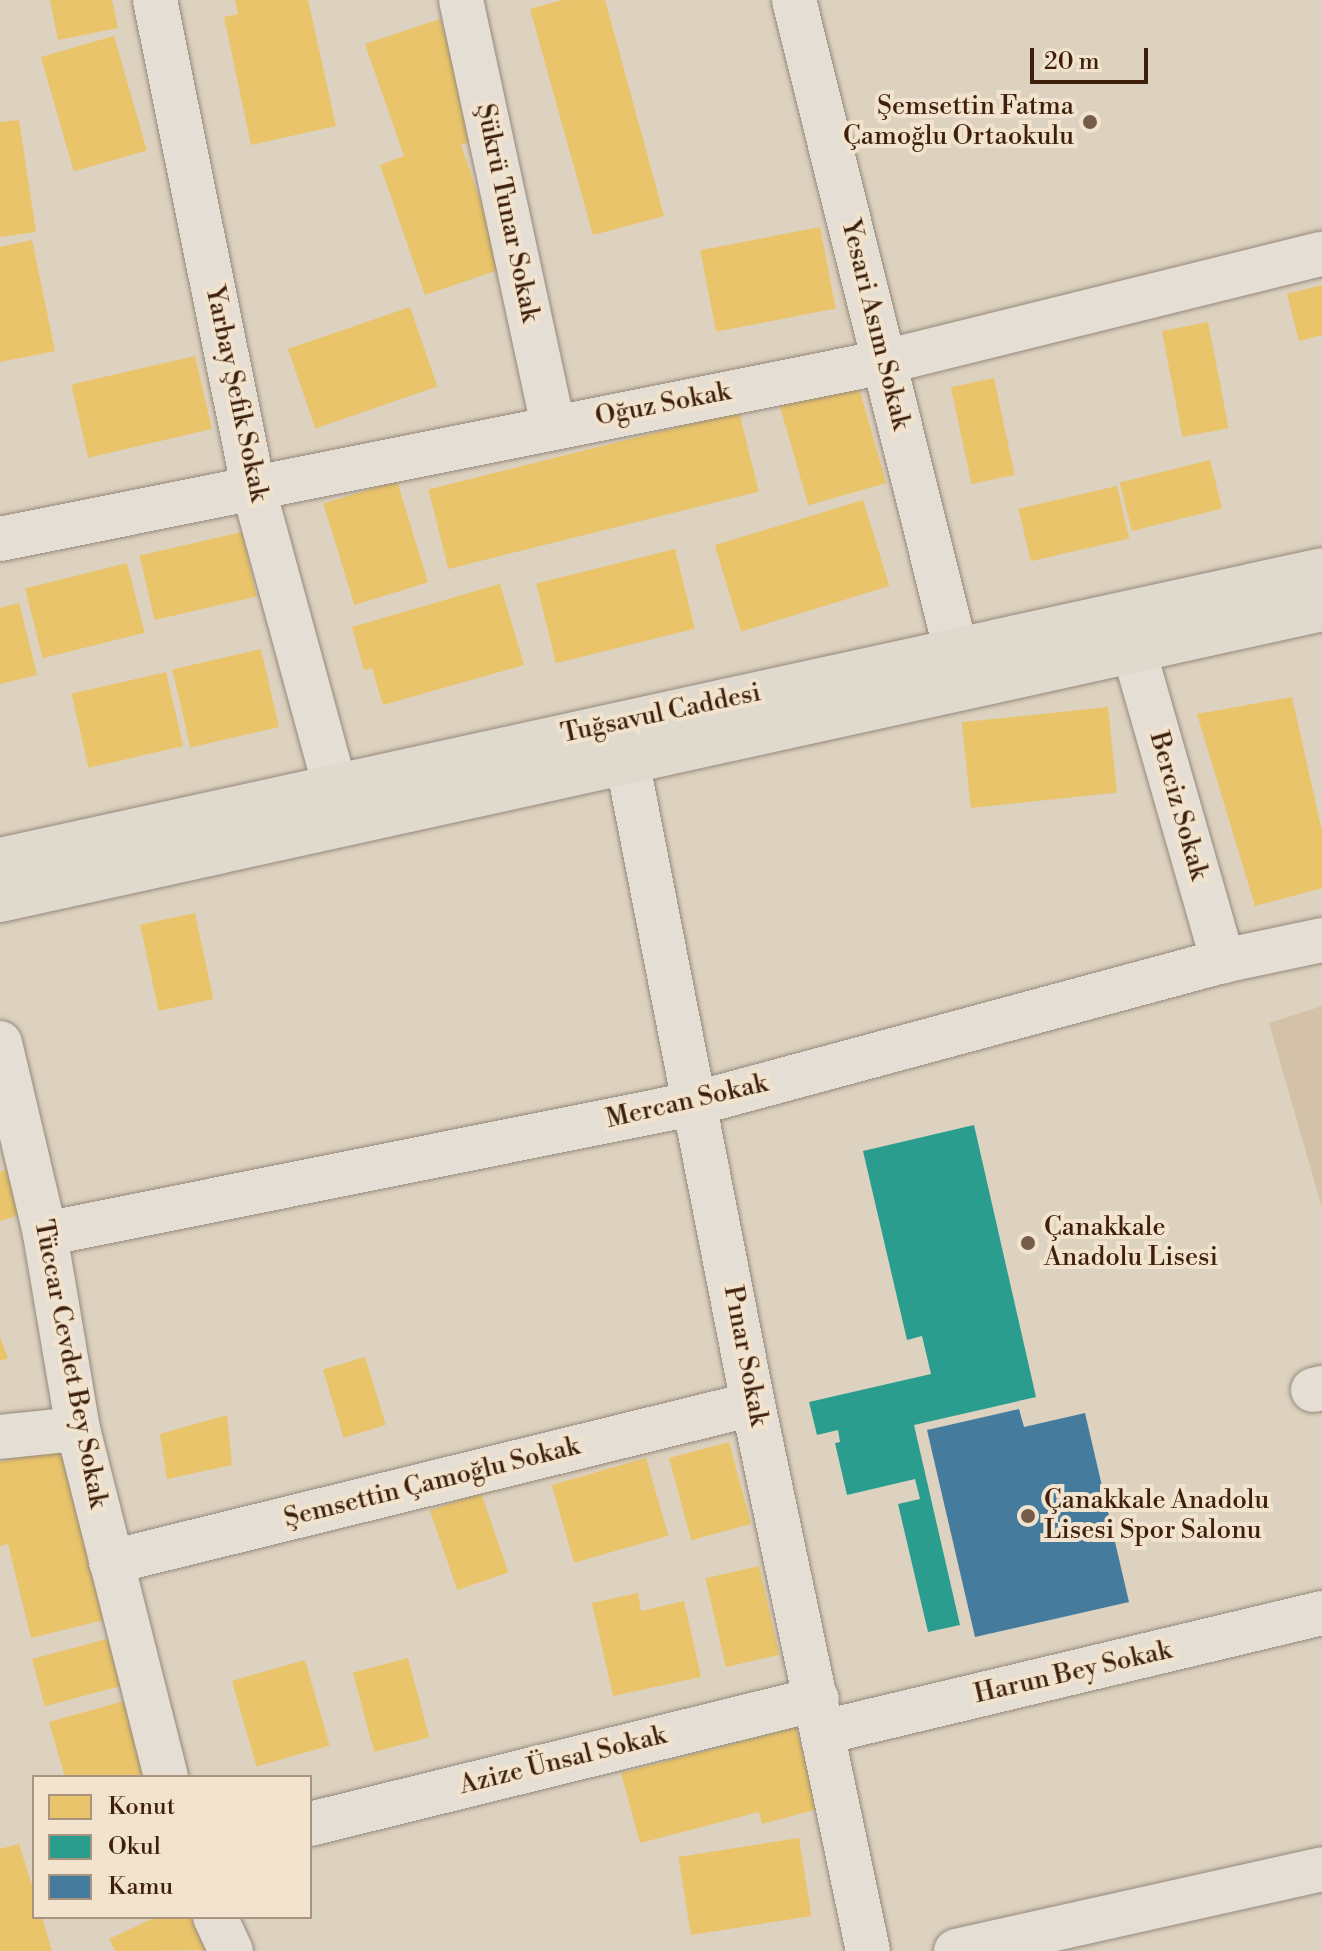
<!DOCTYPE html>
<html>
<head>
<meta charset="utf-8">
<style>
	body { margin:0 }
	#map { position:relative; width:1322px; height:1951px; overflow:hidden; background:#ddd1bf; font-family:"Libre Bodoni",serif }
	div>[style] { position:absolute }
	.green>* { inset:0; background:#d4c2a8 }
	.homes>* { inset:0; background:#e9c46a; transform-origin:0 0 }
	.schools>* { inset:0; background:#2a9d8f }
	.public>* { inset:0; background:#457b9d }
	.roads { filter:drop-shadow(0 0 2px #94897c) drop-shadow(0 0 2px #94897c) }
	.minor>* { height:44px; margin:-22px; padding:0 22px; transform-origin:22px; border-radius:22px; background:#e4ded5 }
	.major>* { height:44px; margin:-22px; padding:0 22px; transform-origin:22px; border-radius:22px; background:#e0d9cd }
	.dots>* { width:22px; height:22px; translate:-50% -50%; box-sizing:border-box; border:4px solid #f1e3cd; border-radius:50% }
	span { translate:-50% -50%; white-space:nowrap; text-align:center; line-height:1.15; -webkit-text-stroke:8px #f1e3cd; paint-order:stroke }
	.poi-label { font-size:26px; color:#3e1f0b }
	.right { translate:-100% -50%; text-align:right }
	.left { translate:0 -50%; text-align:left }
	.street-label { font-size:26px; color:#3e1f0b }
	.legend { position:absolute; left:32px; top:1775px; width:280px; height:144px; box-sizing:border-box; background:#f1e3cd; border:2px solid #a9957f; margin:0; padding:10px 14px; list-style:none; font-size:24px; color:#3e1f0b }
	.legend li { display:flex; align-items:center; gap:16px; height:40px }
	.legend b { width:40px; border:2px solid #a9957f }
	.scale { position:absolute; left:1030px; top:48px; width:118px; height:36px; box-sizing:border-box; border:4px solid #3e1f0b; border-top:0; padding-left:10px; font-size:24px; line-height:28px; white-space:nowrap; color:#3e1f0b; -webkit-text-stroke:6px #f1e3cd; paint-order:stroke }
</style>
</head>
<body>
<div id="map">
	<div class="green">
		<div style="clip-path:polygon(1322px 1006px,1322px 1208px,1269px 1023px)"></div>
	</div>
	<div class="homes">
		<div style="clip-path:polygon(50px 0,112px 0,118px 28px,58px 40px)"></div>
		<div style="clip-path:polygon(235px 0,308px 0,336px 126px,251px 145px,224px 17px,238px 14px)"></div>
		<div style="clip-path:polygon(562px 0,605px 0,664px 216px,593px 235px,530px 9px)"></div>
		<div style="clip-path:polygon(440px 19px,481px 138px,461px 145px,504px 268px,425px 295px,380px 165px,404px 156px,365px 44px)"></div>
		<div style="left:114px;top:36px;width:119px;height:76px;rotate:74deg"></div>
		<div style="clip-path:polygon(19px 120px,36px 232px,0 237px,0 122px)"></div>
		<div style="left:820px;top:227px;width:83px;height:122px;rotate:79deg"></div>
		<div style="clip-path:polygon(32px 240px,55px 351px,0 362px,0 247px)"></div>
		<div style="clip-path:polygon(1322px 285px,1322px 335px,1299px 341px,1287px 294px)"></div>
		<div style="left:410px;top:307px;width:84px;height:129px;rotate:71deg"></div>
		<div style="left:1208px;top:322px;width:108px;height:47px;rotate:79deg"></div>
		<div style="left:195px;top:356px;width:75px;height:127px;rotate:77deg"></div>
		<div style="left:994px;top:378px;width:99px;height:44px;rotate:78deg"></div>
		<div style="left:857px;top:381px;width:106px;height:81px;rotate:74deg"></div>
		<div style="left:739px;top:412px;width:82px;height:320px;rotate:76deg"></div>
		<div style="left:1210px;top:460px;width:50px;height:93px;rotate:76deg"></div>
		<div style="left:397px;top:481px;width:106px;height:77px;rotate:73deg"></div>
		<div style="left:1117px;top:486px;width:54px;height:101px;rotate:77deg"></div>
		<div style="left:863px;top:500px;width:90px;height:155px;rotate:73deg"></div>
		<div style="left:242px;top:532px;width:66px;height:105px;rotate:77deg"></div>
		<div style="left:675px;top:549px;width:82px;height:143px;rotate:76deg"></div>
		<div style="left:127px;top:563px;width:72px;height:105px;rotate:76deg"></div>
		<div style="clip-path:polygon(500px 584px,524px 665px,383px 705px,372px 668px,364px 670px,352px 627px)"></div>
		<div style="clip-path:polygon(19px 603px,37px 675px,0 684px,0 608px)"></div>
		<div style="left:261px;top:649px;width:80px;height:91px;rotate:77deg"></div>
		<div style="left:166px;top:672px;width:76px;height:97px;rotate:77deg"></div>
		<div style="clip-path:polygon(1292px 697px,1322px 831px,1322px 888px,1255px 906px,1197px 714px)"></div>
		<div style="left:1108px;top:707px;width:86px;height:147px;rotate:84deg"></div>
		<div style="left:195px;top:913px;width:88px;height:56px;rotate:78deg"></div>
		<div style="clip-path:polygon(20px 1165px,35px 1210px,0 1221px,0 1172px)"></div>
		<div style="clip-path:polygon(0 1337px,8px 1358px,0 1361px)"></div>
		<div style="left:365px;top:1357px;width:71px;height:44px;rotate:73deg"></div>
		<div style="clip-path:polygon(227px 1415px,232px 1465px,167px 1479px,160px 1434px)"></div>
		<div style="left:729px;top:1442px;width:85px;height:62px;rotate:75deg"></div>
		<div style="clip-path:polygon(64px 1446px,108px 1619px,31px 1638px,8px 1544px,0 1546px,0 1462px)"></div>
		<div style="left:646px;top:1458px;width:81px;height:98px;rotate:74deg"></div>
		<div style="left:481px;top:1493px;width:84px;height:54px;rotate:71deg"></div>
		<div style="left:759px;top:1566px;width:91px;height:55px;rotate:77deg"></div>
		<div style="clip-path:polygon(638px 1593px,641px 1611px,684px 1601px,701px 1677px,613px 1696px,592px 1603px)"></div>
		<div style="left:118px;top:1636px;width:49px;height:89px;rotate:75deg"></div>
		<div style="left:408px;top:1658px;width:82px;height:57px;rotate:75deg"></div>
		<div style="left:305px;top:1660px;width:89px;height:76px;rotate:74deg"></div>
		<div style="clip-path:polygon(135px 1698px,158px 1777px,65px 1777px,49px 1722px)"></div>
		<div style="clip-path:polygon(796px 1727px,818px 1809px,762px 1824px,759px 1812px,640px 1843px,621px 1773px)"></div>
		<div style="left:799px;top:1838px;width:79px;height:122px;rotate:81deg"></div>
		<div style="clip-path:polygon(19px 1844px,34px 1892px,34px 1917px,42px 1917px,52px 1951px,0 1951px,0 1849px)"></div>
		<div style="clip-path:polygon(156px 1917px,190px 1917px,206px 1950px,115px 1951px,109px 1939px)"></div>
	</div>
	<div class="schools">
		<div style="clip-path:polygon(974px 1125px,1036px 1397px,914px 1425px,960px 1625px,928px 1632px,898px 1504px,920px 1499px,915px 1479px,847px 1495px,835px 1443px,840px 1442px,838px 1430px,817px 1435px,809px 1402px,931px 1374px,922px 1336px,907px 1340px,863px 1151px)"></div>
	</div>
	<div class="public">
		<div style="clip-path:polygon(1019px 1409px,1024px 1427px,1085px 1413px,1129px 1602px,975px 1637px,927px 1430px)"></div>
	</div>
	<div class="roads">
		<div class="minor">
			<div style="left:155px;top:0;width:497px;rotate:78.6deg"></div>
			<div style="left:253px;top:487px;width:308px;rotate:74.7deg"></div>
			<div style="left:461px;top:0;width:436px;rotate:77.8deg"></div>
			<div style="left:794px;top:0;width:671px;rotate:76.03deg"></div>
			<div style="left:0;top:539px;width:902px;rotate:-11.32deg"></div>
			<div style="left:884px;top:362px;width:451px;rotate:-13.9deg"></div>
			<div style="left:1134px;top:651px;width:323px;rotate:74deg"></div>
			<div style="left:627px;top:760px;width:656px;rotate:78.93deg"></div>
			<div style="left:753px;top:1404px;width:559px;rotate:78.13deg"></div>
			<div style="left:0;top:1043px;width:196px;rotate:76.7deg"></div>
			<div style="left:45px;top:1234px;width:198px;rotate:80.4deg"></div>
			<div style="left:78px;top:1429px;width:359px;rotate:75.8deg"></div>
			<div style="left:45px;top:1234px;width:665px;rotate:-11.36deg"></div>
			<div style="left:697px;top:1103px;width:545px;rotate:-15.11deg"></div>
			<div style="left:1223px;top:961px;width:101px;rotate:-12deg"></div>
			<div style="left:1313px;top:1390px;width:9px;rotate:-13deg"></div>
			<div style="left:0;top:1437px;width:78px;rotate:-5.9deg"></div>
			<div style="left:111px;top:1562px;width:661px;rotate:-13.83deg"></div>
			<div style="left:824px;top:1732px;width:512px;rotate:-13.44deg"></div>
			<div style="left:310px;top:1824px;width:522px;rotate:-13.85deg"></div>
			<div style="left:215px;top:1917px;width:38px;rotate:65deg"></div>
			<div style="left:956px;top:1951px;width:375px;rotate:-12.6deg"></div>
		</div>
		<div class="major">
			<div style="left:0;top:860px;width:1353px;rotate:-12.37deg"></div>
			<div style="left:0;top:900px;width:1354px;rotate:-12.41deg"></div>
		</div>
	</div>
	<div class="dots">
		<div style="left:1090px;top:122px;background:#765d4a"></div>
		<div style="left:1028px;top:1243px;background:#765d4a"></div>
		<div style="left:1028px;top:1516px;background:#765d4a"></div>
	</div>
	<div class="poi-label">
		<span class="right" style="left:1074px;top:122px">Şemsettin Fatma<br>Çamoğlu Ortaokulu</span>
		<span class="left" style="left:1044px;top:1243px">Çanakkale<br>Anadolu Lisesi</span>
		<span class="left" style="left:1044px;top:1516px">Çanakkale Anadolu<br>Lisesi Spor Salonu</span>
	</div>
	<div class="street-label">
		<span style="left:507px;top:213px;rotate:78deg">Şükrü Tunar Sokak</span>
		<span style="left:875px;top:325px;rotate:76deg">Yesari Asım Sokak</span>
		<span style="left:236px;top:394px;rotate:78deg">Yarbay Şefik Sokak</span>
		<span style="left:663px;top:405px;rotate:-11deg">Oğuz Sokak</span>
		<span style="left:661px;top:714px;rotate:-12deg">Tuğsavul Caddesi</span>
		<span style="left:1178px;top:806px;rotate:74deg">Berciz Sokak</span>
		<span style="left:687px;top:1102px;rotate:-13deg">Mercan Sokak</span>
		<span style="left:745px;top:1356px;rotate:79deg">Pınar Sokak</span>
		<span style="left:70px;top:1364px;rotate:79deg">Tüccar Cevdet Bey Sokak</span>
		<span style="left:432px;top:1483px;rotate:-14deg">Şemsettin Çamoğlu Sokak</span>
		<span style="left:1073px;top:1673px;rotate:-13deg">Harun Bey Sokak</span>
		<span style="left:563px;top:1761px;rotate:-14deg">Azize Ünsal Sokak</span>
	</div>
	<ul class="legend">
	<li><b style="height:22px;background:#e9c46a"></b>Konut</li>
	<li><b style="height:22px;background:#2a9d8f"></b>Okul</li>
	<li><b style="height:22px;background:#457b9d"></b>Kamu</li>
	</ul>
	<div class="scale">20 m</div>
</div>
</body>
</html>
